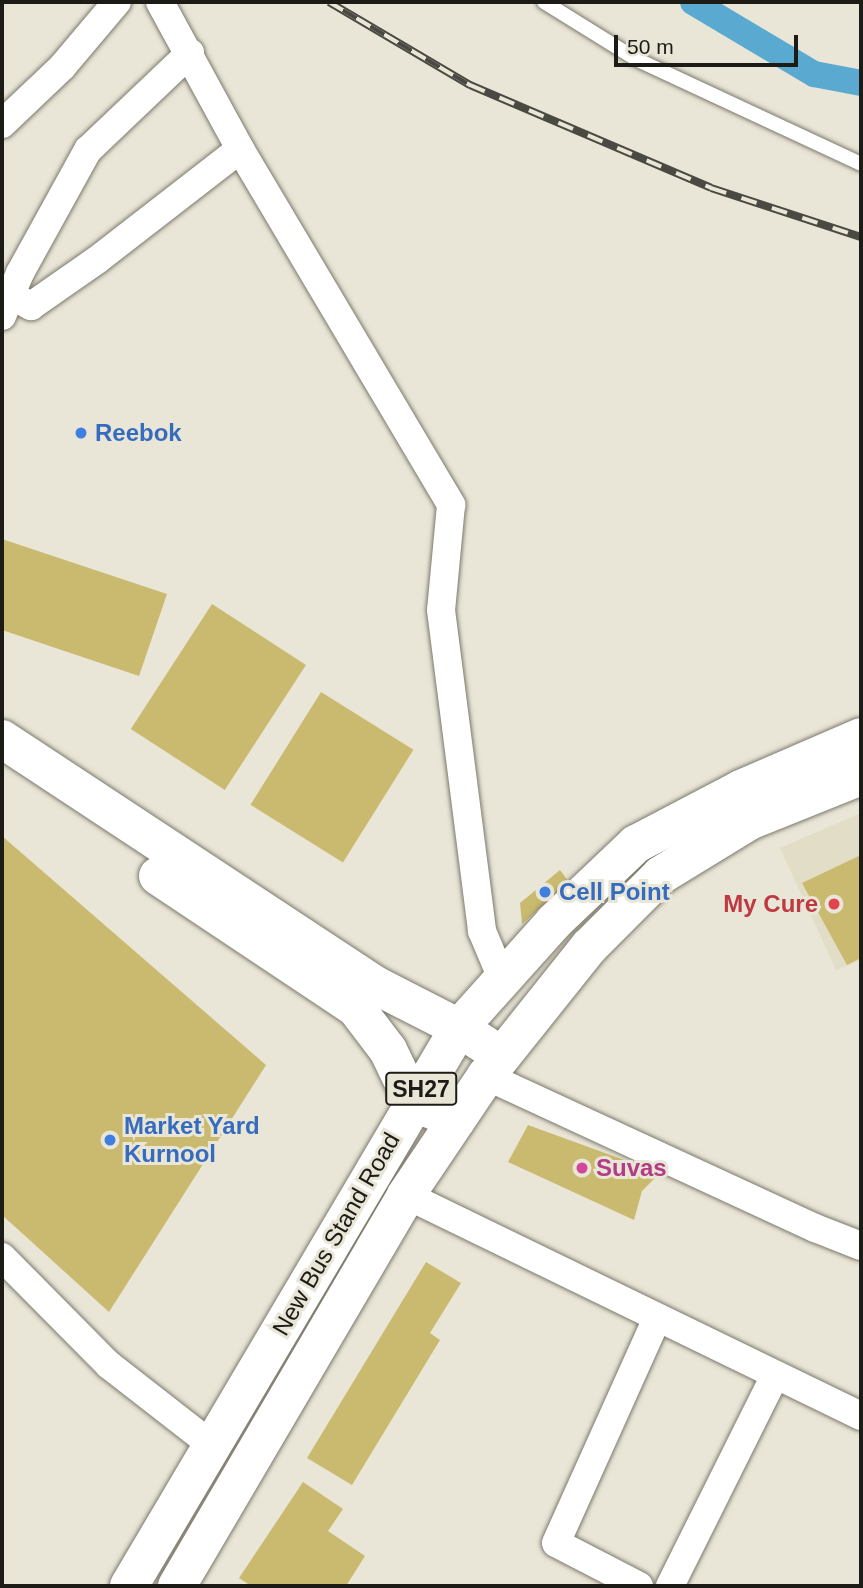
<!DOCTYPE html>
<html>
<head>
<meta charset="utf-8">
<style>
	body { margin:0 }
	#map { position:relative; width:863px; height:1588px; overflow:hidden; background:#e9e6d7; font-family:Helvetica,sans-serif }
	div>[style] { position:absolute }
	.built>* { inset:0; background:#e1ddc6 }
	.canal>* { height:26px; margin:-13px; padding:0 13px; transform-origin:13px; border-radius:13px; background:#5aa9d1 }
	.building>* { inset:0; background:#caba6f; transform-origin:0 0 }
	.roads { filter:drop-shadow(0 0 2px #7c796c) drop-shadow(0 0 2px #7c796c) }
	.service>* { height:14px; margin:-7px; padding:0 7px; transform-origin:7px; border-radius:7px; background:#fff }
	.minor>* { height:28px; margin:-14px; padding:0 14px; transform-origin:14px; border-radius:14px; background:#fff }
	.secondary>* { height:38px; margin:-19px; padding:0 19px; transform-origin:19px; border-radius:19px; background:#fff }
	.primary>* { height:38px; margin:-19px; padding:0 19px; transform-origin:19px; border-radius:19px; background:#fff }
	.rail>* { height:8px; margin-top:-4px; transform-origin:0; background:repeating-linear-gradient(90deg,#e9e6d7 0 16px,#4b4a42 0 32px); box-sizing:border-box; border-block:2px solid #4b4a42 }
	.dots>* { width:19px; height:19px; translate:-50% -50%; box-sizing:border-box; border:4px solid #e9e6d7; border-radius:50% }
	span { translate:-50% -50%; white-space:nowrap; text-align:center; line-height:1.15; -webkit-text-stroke:6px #e9e6d7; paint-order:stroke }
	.shield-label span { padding:2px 5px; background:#e9e6d7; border:2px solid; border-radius:5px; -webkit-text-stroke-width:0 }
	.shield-label { font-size:23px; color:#1c1b16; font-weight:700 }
	.shop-label { font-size:24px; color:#366cbe; font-weight:700 }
	.left { translate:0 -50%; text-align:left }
	.health-label { font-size:24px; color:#be3a42; font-weight:700 }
	.right { translate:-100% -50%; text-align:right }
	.hotel-label { font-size:24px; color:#b23c85; font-weight:700 }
	.street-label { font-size:24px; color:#1c1b16 }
	.frame { position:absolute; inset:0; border:4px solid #1c1b16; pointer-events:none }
	.scale { position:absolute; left:614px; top:35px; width:184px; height:32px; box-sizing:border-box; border:4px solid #1c1b16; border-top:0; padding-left:9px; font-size:21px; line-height:24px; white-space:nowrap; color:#1c1b16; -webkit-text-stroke:5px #e9e6d7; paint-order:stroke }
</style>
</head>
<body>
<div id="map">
	<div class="built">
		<div style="clip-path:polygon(861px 813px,861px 960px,836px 970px,780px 848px)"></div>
	</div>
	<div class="canal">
		<div style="left:693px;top:2px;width:141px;rotate:30.8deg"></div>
		<div style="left:814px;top:74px;width:48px;rotate:10.8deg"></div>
	</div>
	<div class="building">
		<div style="clip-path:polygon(2px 539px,167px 594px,139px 676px,2px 630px)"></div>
		<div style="left:212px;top:604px;width:112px;height:149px;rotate:33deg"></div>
		<div style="left:321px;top:692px;width:109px;height:133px;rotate:32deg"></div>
		<div style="clip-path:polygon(2px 836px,266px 1065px,109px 1312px,2px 1215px)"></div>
		<div style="clip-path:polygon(861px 855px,861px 958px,847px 965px,802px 883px)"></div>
		<div style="clip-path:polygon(560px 870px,569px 882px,522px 924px,520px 903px)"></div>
		<div style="clip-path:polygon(528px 1125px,660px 1173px,642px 1191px,634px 1220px,508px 1162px)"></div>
		<div style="clip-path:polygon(426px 1262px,461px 1283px,430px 1333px,440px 1340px,352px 1485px,307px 1458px)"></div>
		<div style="clip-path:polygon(303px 1482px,343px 1509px,328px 1531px,365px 1556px,346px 1586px,251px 1586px,239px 1578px)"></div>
	</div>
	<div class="roads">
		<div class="service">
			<div style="left:544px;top:2px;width:108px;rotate:31.8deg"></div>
			<div style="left:636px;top:59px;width:248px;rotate:25deg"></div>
		</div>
		<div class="minor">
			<div style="left:160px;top:2px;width:167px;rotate:61.4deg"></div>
			<div style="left:240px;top:149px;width:414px;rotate:59.3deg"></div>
			<div style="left:451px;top:505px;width:105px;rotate:95.4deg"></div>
			<div style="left:441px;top:610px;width:324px;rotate:82.7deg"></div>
			<div style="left:482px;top:931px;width:54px;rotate:67.2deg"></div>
			<div style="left:2px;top:124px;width:83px;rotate:-43.5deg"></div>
			<div style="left:62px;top:67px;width:85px;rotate:-49.8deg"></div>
			<div style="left:11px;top:295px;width:23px;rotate:29deg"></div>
			<div style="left:31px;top:306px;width:80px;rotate:-34.9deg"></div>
			<div style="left:97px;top:260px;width:181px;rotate:-37.8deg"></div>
			<div style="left:2px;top:316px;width:47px;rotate:-67.3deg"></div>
			<div style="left:20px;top:273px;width:141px;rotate:-61.1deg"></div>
			<div style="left:88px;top:150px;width:141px;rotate:-43.6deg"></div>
			<div style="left:486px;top:1076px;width:362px;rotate:24.8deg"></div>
			<div style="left:815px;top:1228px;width:49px;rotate:21.4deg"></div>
			<div style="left:406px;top:1195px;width:506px;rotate:25.91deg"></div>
			<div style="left:2px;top:1257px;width:152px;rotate:45.3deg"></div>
			<div style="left:109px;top:1365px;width:132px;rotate:37.9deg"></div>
			<div style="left:639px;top:1586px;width:93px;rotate:-152.6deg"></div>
			<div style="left:556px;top:1543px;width:247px;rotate:-65.8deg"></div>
			<div style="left:670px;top:1586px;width:236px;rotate:-63.5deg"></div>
		</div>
		<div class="secondary">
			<div style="left:2px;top:739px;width:445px;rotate:33.4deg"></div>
			<div style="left:373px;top:984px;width:97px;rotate:27.1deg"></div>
			<div style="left:459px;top:1028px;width:51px;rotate:33.1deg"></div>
			<div style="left:158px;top:876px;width:238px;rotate:33.7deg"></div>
			<div style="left:356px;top:1008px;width:53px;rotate:52.7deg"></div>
			<div style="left:388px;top:1050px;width:58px;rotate:64.3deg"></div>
			<div style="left:413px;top:1102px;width:47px;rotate:22.7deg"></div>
		</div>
		<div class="primary">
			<div style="left:129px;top:1586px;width:648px;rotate:-59.4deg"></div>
			<div style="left:459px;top:1028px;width:142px;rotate:-48.1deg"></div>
			<div style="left:554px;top:922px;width:113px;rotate:-43.6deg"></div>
			<div style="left:636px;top:844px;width:119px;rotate:-27.6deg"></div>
			<div style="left:741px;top:789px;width:131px;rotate:-23.4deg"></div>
			<div style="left:177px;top:1586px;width:453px;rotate:-59.6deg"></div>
			<div style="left:406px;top:1195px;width:143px;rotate:-56.1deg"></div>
			<div style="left:486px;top:1076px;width:165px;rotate:-51.4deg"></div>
			<div style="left:589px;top:947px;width:102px;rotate:-45deg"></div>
			<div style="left:661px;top:875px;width:103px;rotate:-31.5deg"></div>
			<div style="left:749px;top:821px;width:121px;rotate:-21.9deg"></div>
		</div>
	</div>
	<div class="rail">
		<div style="left:329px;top:2px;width:164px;rotate:30.5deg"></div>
		<div style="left:470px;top:85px;width:262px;rotate:23.1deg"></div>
		<div style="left:711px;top:188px;width:158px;rotate:18.1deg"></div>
	</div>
	<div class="dots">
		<div style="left:81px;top:433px;background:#3f7fe0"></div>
		<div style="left:545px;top:892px;background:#3f7fe0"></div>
		<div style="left:834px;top:904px;background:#e0444e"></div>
		<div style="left:110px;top:1140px;background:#3f7fe0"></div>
		<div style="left:582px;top:1168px;background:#d1479c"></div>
	</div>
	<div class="shield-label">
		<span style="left:421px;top:1089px">SH27</span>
	</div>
	<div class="shop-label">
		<span class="left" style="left:95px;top:433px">Reebok</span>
		<span class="left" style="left:559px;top:892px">Cell Point</span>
		<span class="left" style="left:124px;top:1140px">Market Yard<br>Kurnool</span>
	</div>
	<div class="health-label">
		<span class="right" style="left:818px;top:904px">My Cure</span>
	</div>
	<div class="hotel-label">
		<span class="left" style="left:596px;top:1168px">Suvas</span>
	</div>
	<div class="street-label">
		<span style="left:336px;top:1234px;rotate:-60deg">New Bus Stand Road</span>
	</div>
	<div class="frame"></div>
	<div class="scale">50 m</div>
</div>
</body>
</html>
